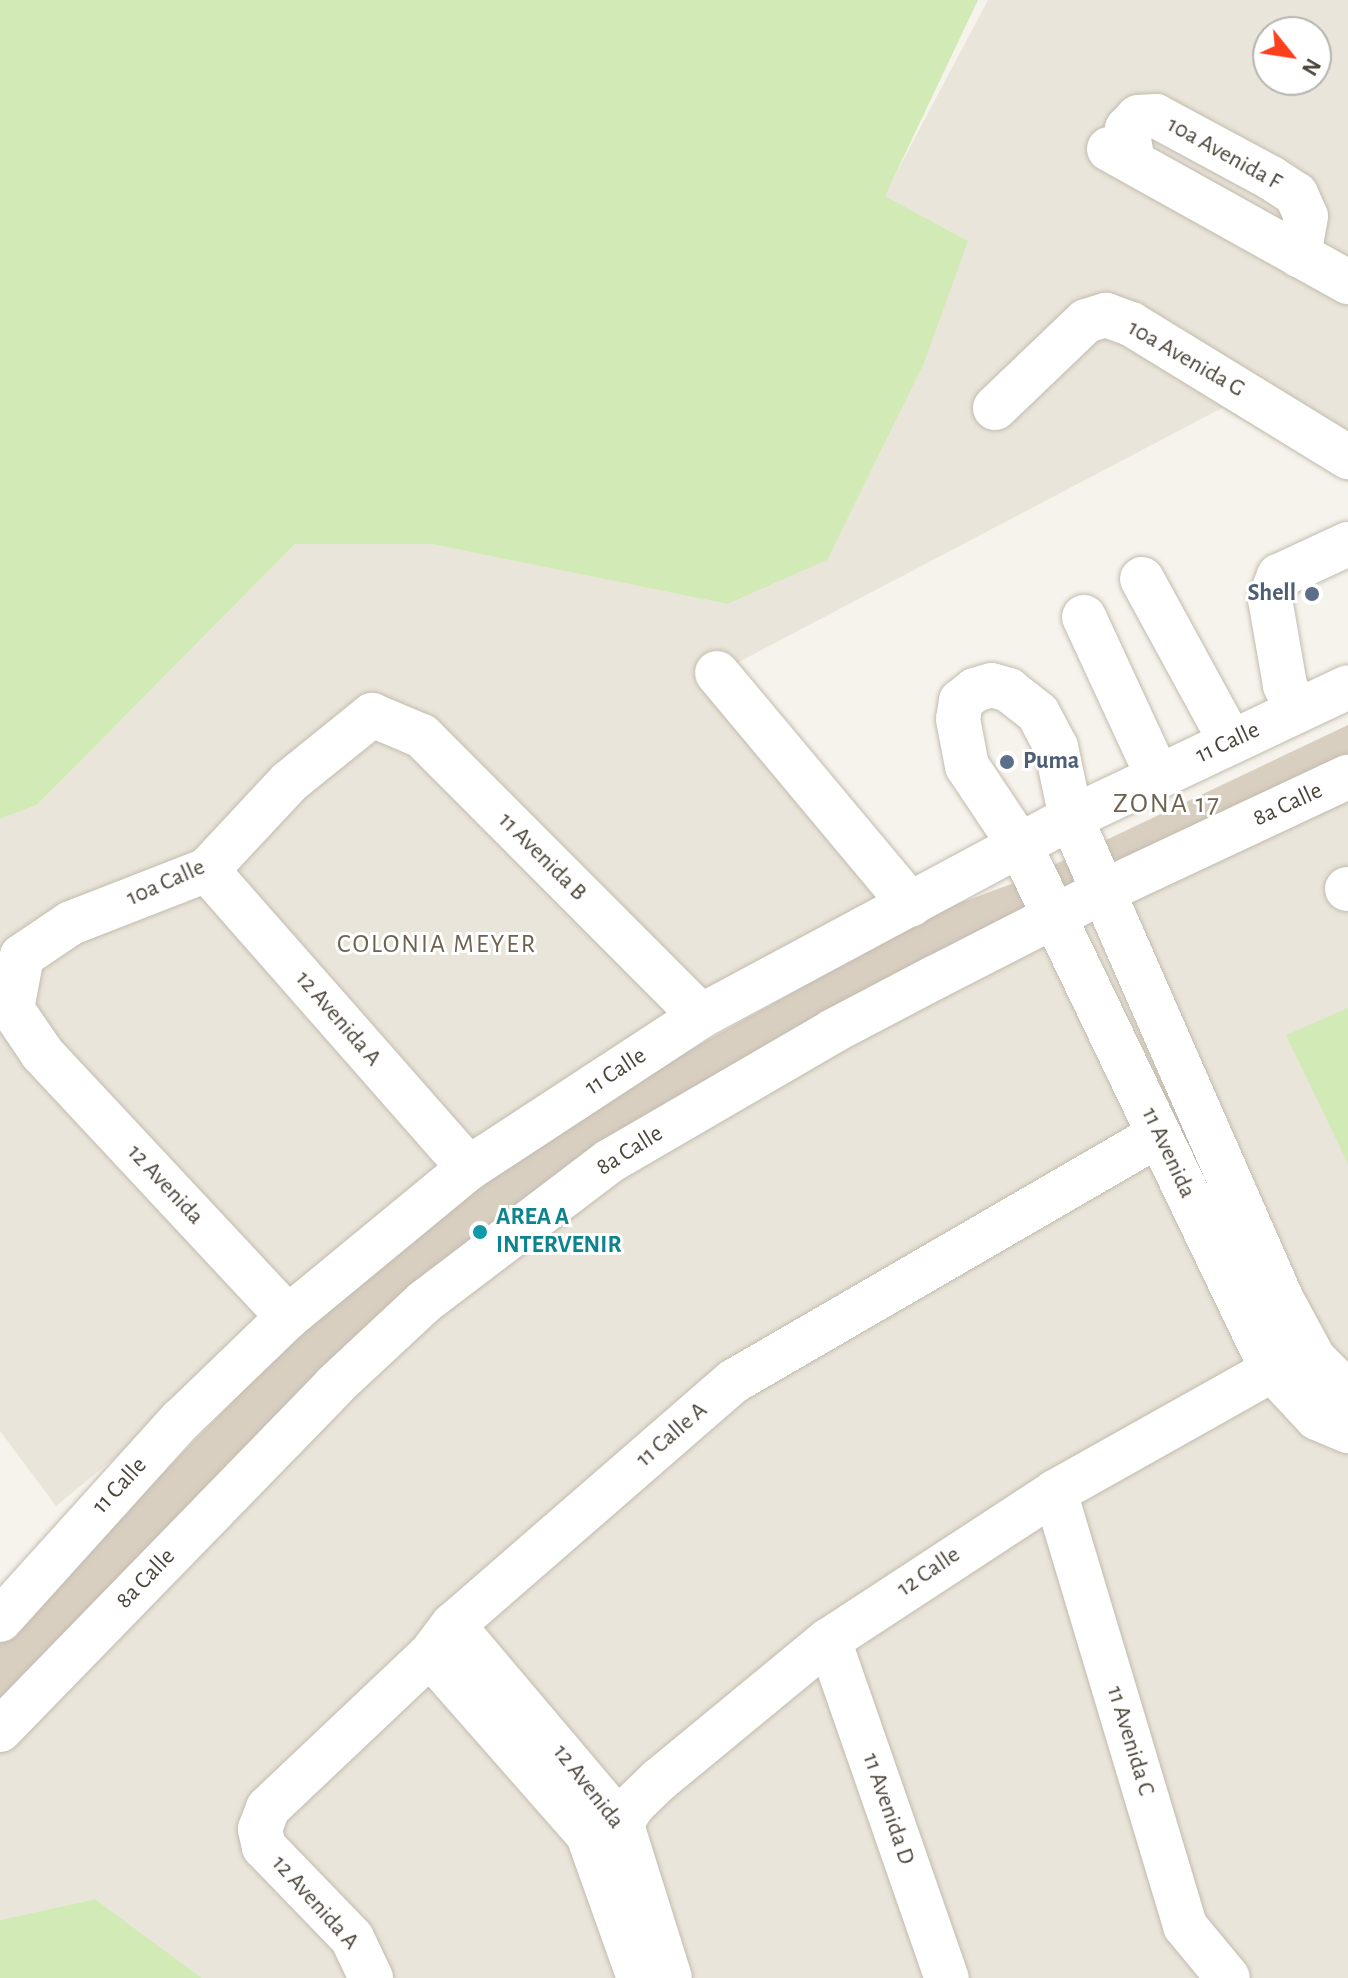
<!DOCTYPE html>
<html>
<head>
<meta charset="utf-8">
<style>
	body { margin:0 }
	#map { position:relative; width:1348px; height:1978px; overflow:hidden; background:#f6f3ec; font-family:"Alegreya Sans",sans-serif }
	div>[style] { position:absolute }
	.residential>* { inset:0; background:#eae5da }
	.green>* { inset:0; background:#d2eab5 }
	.building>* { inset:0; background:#d8cfc1 }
	.roads { filter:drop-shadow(0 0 2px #c2bbae) drop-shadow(0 0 2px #c2bbae) }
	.minor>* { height:44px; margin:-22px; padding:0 22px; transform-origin:22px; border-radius:22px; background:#fff }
	.dots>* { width:22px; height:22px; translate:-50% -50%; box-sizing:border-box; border:4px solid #fff; border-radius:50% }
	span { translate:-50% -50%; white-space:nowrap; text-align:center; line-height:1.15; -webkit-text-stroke:6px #fff; paint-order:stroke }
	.street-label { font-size:24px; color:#4b4439 }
	.service-label { font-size:24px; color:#4e5e75; font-weight:700 }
	.right { translate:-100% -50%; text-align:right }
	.left { translate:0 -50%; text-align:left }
	.culture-label { font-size:24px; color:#0d838f; font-weight:700 }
	.neighbourhood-label { font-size:26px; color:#6e6250; letter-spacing:2px }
	.quarter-label { font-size:28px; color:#6e6250; letter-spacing:2px }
	.north { position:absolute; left:1252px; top:16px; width:80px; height:80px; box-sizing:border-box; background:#fff; border:2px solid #b7b4b0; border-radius:50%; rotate:120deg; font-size:22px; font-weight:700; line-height:32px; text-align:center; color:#4b4439 }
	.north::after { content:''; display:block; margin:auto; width:28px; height:36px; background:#fc3f1d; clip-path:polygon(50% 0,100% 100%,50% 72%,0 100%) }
</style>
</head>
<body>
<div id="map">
	<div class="residential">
		<div style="clip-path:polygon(evenodd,988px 0,1348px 0,1348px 482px,1222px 408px,718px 673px,911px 905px,469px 1168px,56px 1506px,0 1431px,0 819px,37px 805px,295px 544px,431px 544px,727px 604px,968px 241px,884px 196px,988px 0,1268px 32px,1316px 32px,1316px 80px,1268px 80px,1268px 32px)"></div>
		<div style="clip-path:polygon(1348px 757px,1348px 1978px,202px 1978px,95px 1899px,0 1920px,0 1702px,603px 1143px)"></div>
	</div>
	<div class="green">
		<div style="clip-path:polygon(0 0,978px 0,885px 196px,968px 241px,924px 363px,827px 560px,727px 604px,431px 544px,295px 544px,37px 805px,0 819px)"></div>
		<div style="clip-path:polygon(1348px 1008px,1348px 1164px,1286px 1035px)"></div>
		<div style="clip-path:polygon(95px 1899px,202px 1978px,0 1978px,0 1920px)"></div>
	</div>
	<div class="building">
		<div style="clip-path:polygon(1348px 725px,1348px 802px,1136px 899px,779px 1076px,484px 1267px,0 1730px,0 1639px,293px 1340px,464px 1197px,661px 1066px,941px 910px,1022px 880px)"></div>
	</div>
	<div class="roads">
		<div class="minor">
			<div style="left:1109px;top:149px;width:274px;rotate:29.1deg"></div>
			<div style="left:1133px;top:162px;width:34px;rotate:-100deg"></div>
			<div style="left:1127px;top:129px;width:16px;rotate:-47deg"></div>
			<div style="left:1138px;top:117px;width:18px;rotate:-3deg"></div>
			<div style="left:1156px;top:116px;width:131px;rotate:28.3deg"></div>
			<div style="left:1271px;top:178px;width:30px;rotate:33deg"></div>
			<div style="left:1296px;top:194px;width:24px;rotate:66deg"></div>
			<div style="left:1306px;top:216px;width:40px;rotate:100deg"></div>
			<div style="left:995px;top:408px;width:126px;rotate:-43.7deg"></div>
			<div style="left:1086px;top:321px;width:21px;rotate:-17deg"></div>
			<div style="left:1106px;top:315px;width:27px;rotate:20deg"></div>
			<div style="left:1131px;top:324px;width:255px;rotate:31.5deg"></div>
			<div style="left:1142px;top:579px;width:186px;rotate:61.4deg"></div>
			<div style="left:1084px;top:617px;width:176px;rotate:65.2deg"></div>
			<div style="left:717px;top:673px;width:302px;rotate:50.1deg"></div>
			<div style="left:1297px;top:711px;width:29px;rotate:-115deg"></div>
			<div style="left:1285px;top:685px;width:87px;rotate:-99.9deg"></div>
			<div style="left:1270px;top:599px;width:25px;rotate:-69deg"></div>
			<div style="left:1279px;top:576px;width:76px;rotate:-24.9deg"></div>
			<div style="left:207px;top:870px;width:397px;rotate:48.7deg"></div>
			<div style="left:1347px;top:889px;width:1px"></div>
			<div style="left:288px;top:1317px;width:361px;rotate:-133deg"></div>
			<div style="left:42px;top:1053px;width:53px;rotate:-124.3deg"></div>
			<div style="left:12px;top:1009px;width:54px;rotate:-79.3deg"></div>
			<div style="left:22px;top:956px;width:59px;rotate:-34deg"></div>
			<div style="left:71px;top:923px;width:146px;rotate:-21.3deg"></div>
			<div style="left:207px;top:870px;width:120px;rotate:-47deg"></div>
			<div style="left:289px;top:782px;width:107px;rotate:-38.9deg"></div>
			<div style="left:372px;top:715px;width:54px;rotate:22.8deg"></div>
			<div style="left:422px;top:736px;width:395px;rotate:45.1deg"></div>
			<div style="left:1348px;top:1393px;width:48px;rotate:-135deg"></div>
			<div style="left:1314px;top:1359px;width:67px;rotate:-118.5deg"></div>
			<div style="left:1282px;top:1300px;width:526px;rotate:-113.64deg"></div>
			<div style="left:1071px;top:818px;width:73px;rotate:-101.9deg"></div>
			<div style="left:1056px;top:747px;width:38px;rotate:-118deg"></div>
			<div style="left:1038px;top:713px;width:37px;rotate:-142deg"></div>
			<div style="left:1009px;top:690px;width:18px;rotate:-164deg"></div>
			<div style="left:992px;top:685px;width:18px;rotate:164deg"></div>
			<div style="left:975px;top:690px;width:18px;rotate:142deg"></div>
			<div style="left:961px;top:701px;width:18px;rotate:99deg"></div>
			<div style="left:958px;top:719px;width:48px;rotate:79.2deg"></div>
			<div style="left:967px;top:766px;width:97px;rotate:56.3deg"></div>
			<div style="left:1021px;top:847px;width:580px;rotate:64.36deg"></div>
			<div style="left:1272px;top:1370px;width:66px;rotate:46.8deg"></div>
			<div style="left:1317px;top:1418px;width:34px;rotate:23deg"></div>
			<div style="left:1055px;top:1492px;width:453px;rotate:73.3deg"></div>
			<div style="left:1185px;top:1926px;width:67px;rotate:50.4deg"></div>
			<div style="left:0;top:1620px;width:270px;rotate:-47.9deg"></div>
			<div style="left:181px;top:1420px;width:149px;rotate:-43.9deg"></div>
			<div style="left:288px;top:1317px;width:234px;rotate:-39.5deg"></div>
			<div style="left:469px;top:1168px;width:277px;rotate:-33.2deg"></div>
			<div style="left:701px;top:1016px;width:420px;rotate:-28.2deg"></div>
			<div style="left:1071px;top:818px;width:306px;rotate:-25.3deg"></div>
			<div style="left:453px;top:1625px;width:262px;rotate:49.8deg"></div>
			<div style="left:622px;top:1825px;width:160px;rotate:72.6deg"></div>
			<div style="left:829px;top:1640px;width:358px;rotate:70.8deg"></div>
			<div style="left:430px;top:1655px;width:240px;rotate:48.7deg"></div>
			<div style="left:588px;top:1835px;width:152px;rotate:70.4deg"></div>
			<div style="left:0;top:1730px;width:479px;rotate:-45.8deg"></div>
			<div style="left:334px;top:1386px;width:123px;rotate:-43deg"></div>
			<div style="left:424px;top:1302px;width:233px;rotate:-37.2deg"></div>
			<div style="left:610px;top:1161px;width:258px;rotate:-30.2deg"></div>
			<div style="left:833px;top:1031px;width:116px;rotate:-27.7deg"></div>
			<div style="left:936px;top:977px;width:186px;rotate:-27.1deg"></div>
			<div style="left:1102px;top:892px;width:272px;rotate:-25.1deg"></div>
			<div style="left:598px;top:1860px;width:65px;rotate:-57.5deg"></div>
			<div style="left:633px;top:1805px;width:36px;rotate:-44deg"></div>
			<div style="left:659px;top:1780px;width:220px;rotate:-39.5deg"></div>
			<div style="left:829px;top:1640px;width:270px;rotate:-33.2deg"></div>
			<div style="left:1055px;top:1492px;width:249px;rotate:-29.3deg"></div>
			<div style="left:1272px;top:1370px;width:29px;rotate:-14deg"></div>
			<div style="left:371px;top:1978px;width:44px;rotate:-115.4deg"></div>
			<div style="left:352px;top:1938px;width:127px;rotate:-134deg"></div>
			<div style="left:264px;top:1847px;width:18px;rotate:-103deg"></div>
			<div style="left:260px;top:1829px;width:22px;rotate:-69deg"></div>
			<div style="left:268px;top:1808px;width:223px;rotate:-43.4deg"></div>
			<div style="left:430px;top:1655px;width:38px;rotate:-53deg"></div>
			<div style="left:453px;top:1625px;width:372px;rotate:-41deg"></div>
			<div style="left:734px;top:1381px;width:491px;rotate:-30.1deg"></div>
		</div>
	</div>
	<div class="dots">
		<div style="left:1312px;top:594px;background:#5c6f8a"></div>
		<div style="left:1007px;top:762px;background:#5c6f8a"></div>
		<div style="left:480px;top:1232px;background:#0f9aa8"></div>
	</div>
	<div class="street-label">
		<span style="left:1224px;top:154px;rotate:29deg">10a Avenida F</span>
		<span style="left:1186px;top:359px;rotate:30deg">10a Avenida G</span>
		<span style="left:1228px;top:743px;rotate:-25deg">11 Calle</span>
		<span style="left:1288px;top:805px;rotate:-25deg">8a Calle</span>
		<span style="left:542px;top:857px;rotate:45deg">11 Avenida B</span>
		<span style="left:166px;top:883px;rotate:-24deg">10a Calle</span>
		<span style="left:338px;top:1019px;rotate:49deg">12 Avenida A</span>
		<span style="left:616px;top:1072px;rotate:-33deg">11 Calle</span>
		<span style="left:630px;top:1151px;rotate:-32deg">8a Calle</span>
		<span style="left:1168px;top:1153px;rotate:65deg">11 Avenida</span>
		<span style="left:165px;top:1185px;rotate:47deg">12 Avenida</span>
		<span style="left:672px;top:1435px;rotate:-41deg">11 Calle A</span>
		<span style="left:120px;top:1486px;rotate:-47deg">11 Calle</span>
		<span style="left:929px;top:1572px;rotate:-34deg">12 Calle</span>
		<span style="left:146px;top:1579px;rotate:-46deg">8a Calle</span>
		<span style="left:1130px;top:1741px;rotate:73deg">11 Avenida C</span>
		<span style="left:588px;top:1787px;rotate:52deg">12 Avenida</span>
		<span style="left:888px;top:1809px;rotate:71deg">11 Avenida D</span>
		<span style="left:315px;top:1903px;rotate:48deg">12 Avenida A</span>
	</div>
	<div class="service-label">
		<span class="right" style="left:1296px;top:594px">Shell</span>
		<span class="left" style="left:1023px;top:762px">Puma</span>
	</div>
	<div class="culture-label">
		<span class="left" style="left:496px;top:1232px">AREA A<br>INTERVENIR</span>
	</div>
	<div class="neighbourhood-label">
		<span style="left:437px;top:945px">COLONIA MEYER</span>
	</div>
	<div class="quarter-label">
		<span style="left:1167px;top:804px">ZONA 17</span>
	</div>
	<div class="north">N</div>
</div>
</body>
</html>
